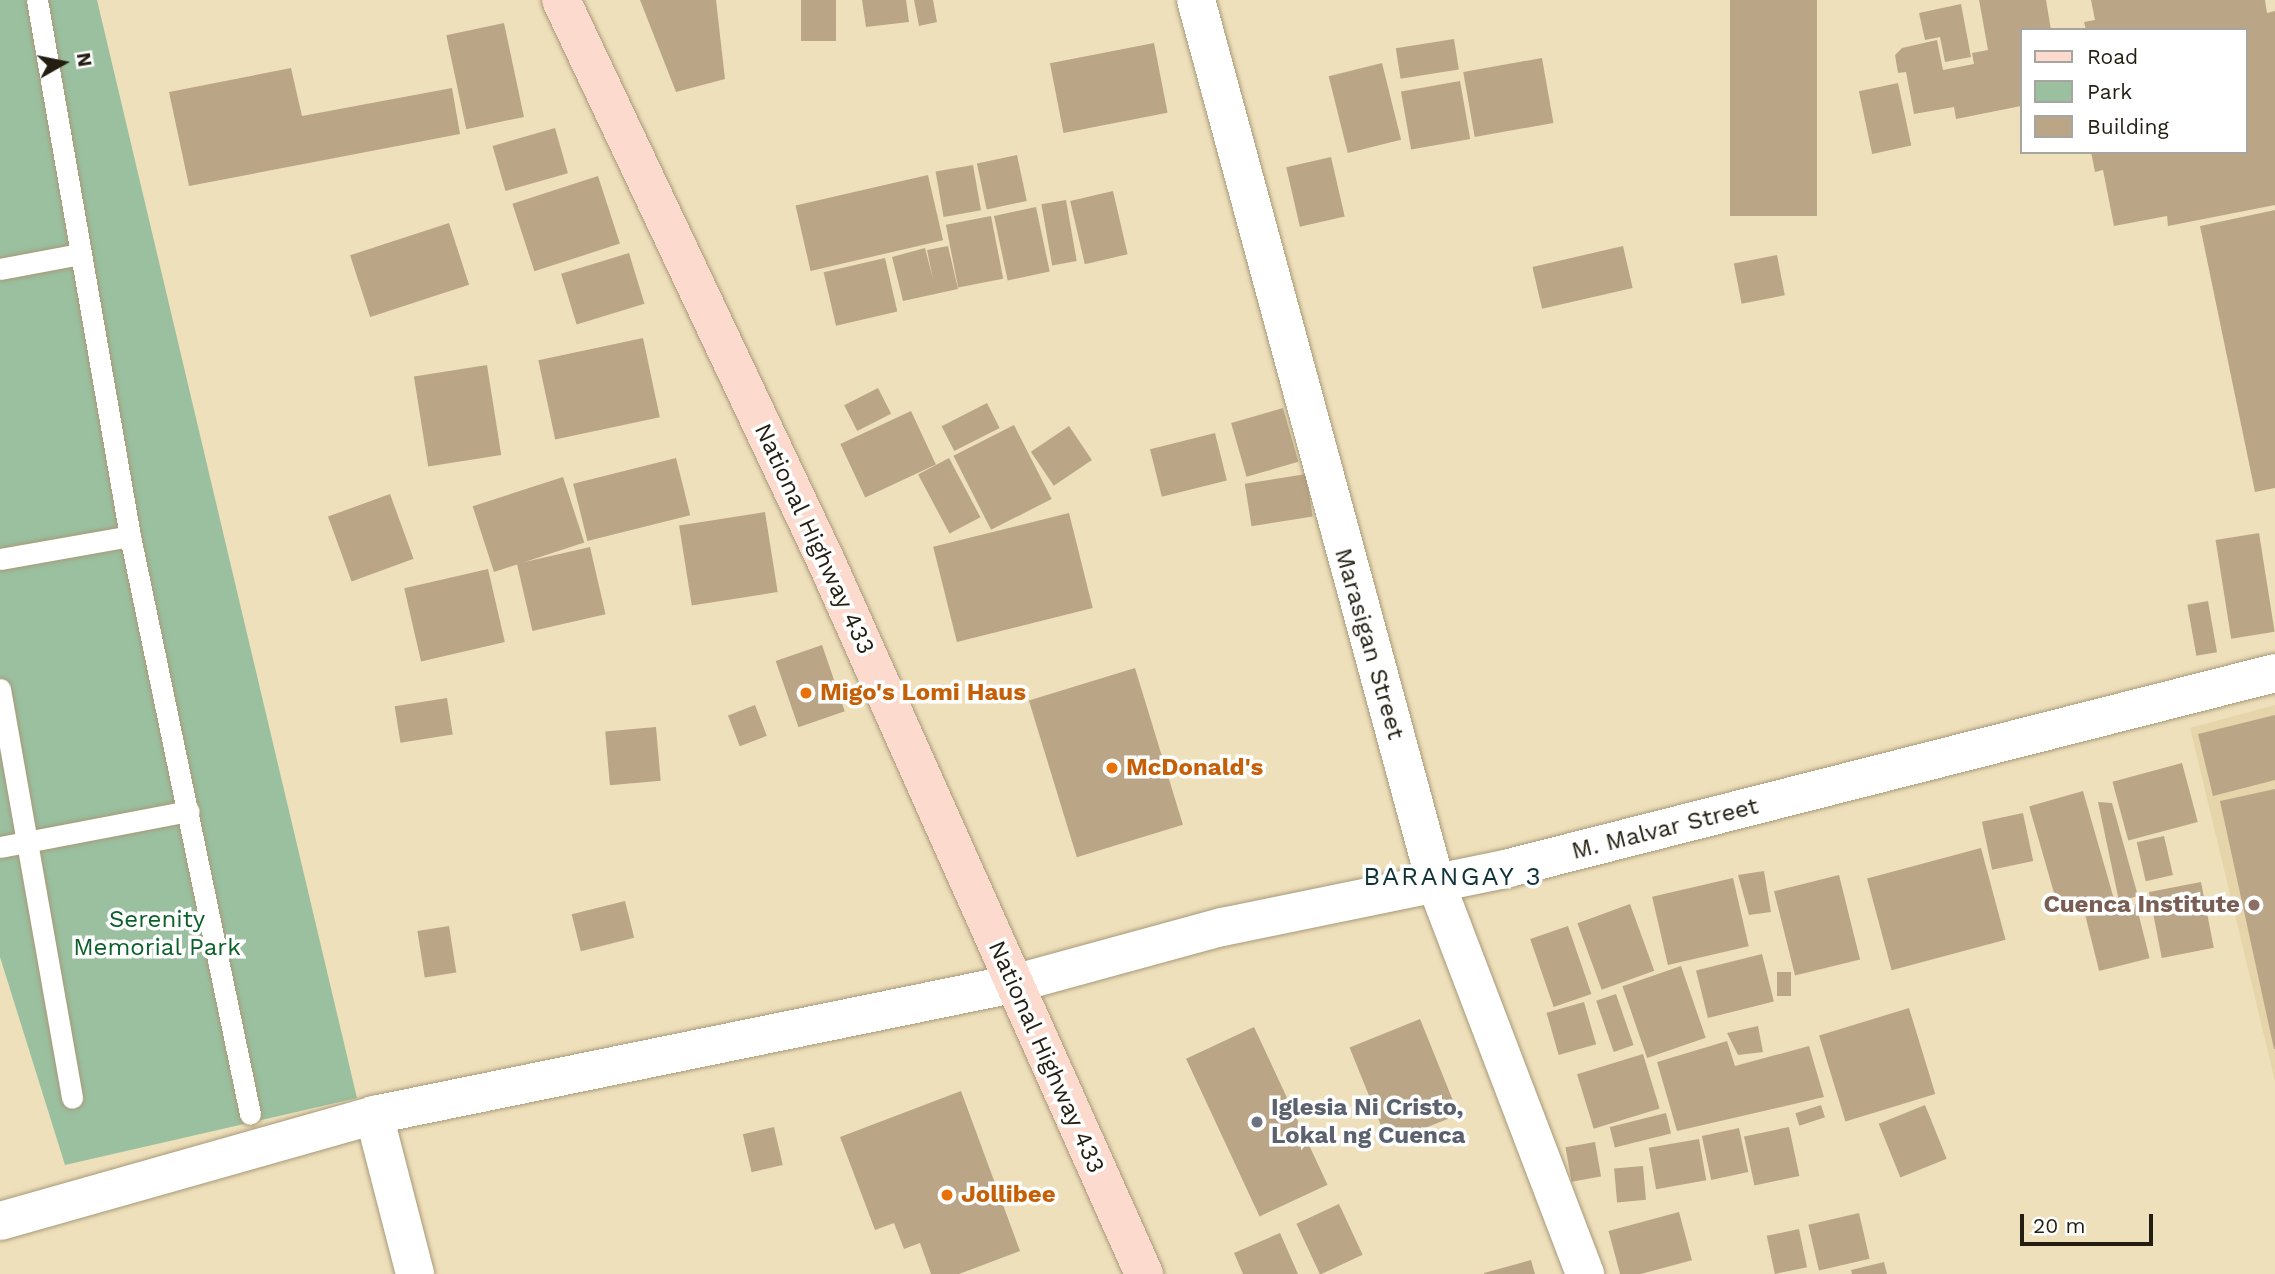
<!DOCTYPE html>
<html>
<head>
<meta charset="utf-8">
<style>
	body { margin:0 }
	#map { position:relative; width:2275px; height:1274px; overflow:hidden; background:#efe0bc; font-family:"Work Sans",sans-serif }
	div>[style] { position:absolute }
	.built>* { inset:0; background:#e6d4aa }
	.green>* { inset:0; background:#9ac0a0 }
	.building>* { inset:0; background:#baa687; transform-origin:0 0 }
	.roads { filter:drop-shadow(0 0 2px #a79978) drop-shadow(0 0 2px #a79978) }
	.lane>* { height:21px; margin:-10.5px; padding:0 10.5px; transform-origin:10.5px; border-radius:10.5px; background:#fff }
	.street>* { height:38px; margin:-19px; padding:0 19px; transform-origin:19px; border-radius:19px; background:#fff }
	.primary>* { height:38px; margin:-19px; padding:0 19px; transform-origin:19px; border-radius:19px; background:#fcdace }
	.dots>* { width:19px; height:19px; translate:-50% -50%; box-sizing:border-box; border:4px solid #fff; border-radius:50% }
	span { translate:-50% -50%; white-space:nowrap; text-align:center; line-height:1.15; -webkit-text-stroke:7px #fff; paint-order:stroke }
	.street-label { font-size:24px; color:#231e11 }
	.food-label { font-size:24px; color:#c56008; font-weight:700 }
	.left { translate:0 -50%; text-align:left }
	.education-label { font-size:24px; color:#785e54; font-weight:700 }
	.right { translate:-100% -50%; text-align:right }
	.park-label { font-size:24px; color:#0b6129 }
	.worship-label { font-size:24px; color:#5b616d; font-weight:700 }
	.neighbourhood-label { font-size:26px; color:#123439; letter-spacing:2px }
	.legend { position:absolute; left:2020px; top:28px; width:228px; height:126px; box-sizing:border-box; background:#fff; border:2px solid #a7a5a0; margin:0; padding:9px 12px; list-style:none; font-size:21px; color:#231e11 }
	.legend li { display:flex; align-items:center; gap:14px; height:35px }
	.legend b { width:35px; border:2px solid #a7a5a0 }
	.north { position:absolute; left:28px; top:28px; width:70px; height:70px; -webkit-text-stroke:5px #fff; paint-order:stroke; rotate:81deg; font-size:19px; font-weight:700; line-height:28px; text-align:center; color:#231e11 }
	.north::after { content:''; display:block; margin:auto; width:24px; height:32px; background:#231e11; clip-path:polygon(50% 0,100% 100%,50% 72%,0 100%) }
	.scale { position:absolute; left:2020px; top:1214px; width:133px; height:32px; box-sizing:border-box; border:4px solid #231e11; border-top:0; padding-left:9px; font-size:21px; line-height:24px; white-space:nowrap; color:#231e11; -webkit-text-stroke:5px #fff; paint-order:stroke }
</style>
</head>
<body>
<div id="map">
	<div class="built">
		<div style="clip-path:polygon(2275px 705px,2275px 1081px,2190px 728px)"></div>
	</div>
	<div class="green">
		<div style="clip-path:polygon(0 0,97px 0,357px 1098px,65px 1165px,0 957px)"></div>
	</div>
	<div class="building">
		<div style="clip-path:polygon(640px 0,716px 0,725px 79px,676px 92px)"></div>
		<div style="left:801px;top:0;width:35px;height:41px"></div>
		<div style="clip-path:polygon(862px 0,906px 0,909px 22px,866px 27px)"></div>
		<div style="clip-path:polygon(914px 0,933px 0,937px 22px,919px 26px)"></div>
		<div style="left:1730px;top:0;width:87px;height:216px"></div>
		<div style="clip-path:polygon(1979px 0,2046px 0,2051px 30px,2021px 30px,2021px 106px,1956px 119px,1954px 107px,1914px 114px,1906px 72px,1898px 73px,1895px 55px,1902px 48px,1937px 40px,1943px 70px,1974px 64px,1972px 53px,1988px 50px)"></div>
		<div style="clip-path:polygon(2091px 0,2265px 0,2267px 13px,2275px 11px,2275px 205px,2168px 226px,2167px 216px,2114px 226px,2103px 170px,2095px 172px,2091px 152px,2245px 152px,2245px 30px,2086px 30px,2084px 22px,2095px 20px)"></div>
		<div style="clip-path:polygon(1961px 4px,1971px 57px,1945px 62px,1940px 37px,1925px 40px,1919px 13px)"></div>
		<div style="left:504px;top:23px;width:96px;height:59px;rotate:78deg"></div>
		<div style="left:1454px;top:39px;width:31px;height:59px;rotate:81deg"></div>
		<div style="left:1154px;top:43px;width:71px;height:106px;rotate:79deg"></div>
		<div style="left:1542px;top:58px;width:66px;height:80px;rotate:80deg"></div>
		<div style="left:1382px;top:63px;width:79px;height:55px;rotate:76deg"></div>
		<div style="clip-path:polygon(291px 68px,302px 116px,452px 88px,460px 134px,189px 186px,169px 92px)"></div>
		<div style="left:1460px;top:81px;width:59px;height:60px;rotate:80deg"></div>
		<div style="left:1898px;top:83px;width:64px;height:40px;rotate:78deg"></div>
		<div style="left:555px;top:128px;width:47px;height:65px;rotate:74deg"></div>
		<div style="left:1017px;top:155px;width:47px;height:41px;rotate:78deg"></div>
		<div style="left:1331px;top:157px;width:61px;height:46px;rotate:77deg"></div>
		<div style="left:973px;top:165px;width:46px;height:38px;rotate:80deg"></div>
		<div style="left:928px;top:175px;width:67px;height:136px;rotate:77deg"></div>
		<div style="left:598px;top:176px;width:71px;height:90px;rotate:72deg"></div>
		<div style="left:1113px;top:191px;width:65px;height:44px;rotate:77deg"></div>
		<div style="left:1066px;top:200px;width:62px;height:25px;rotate:80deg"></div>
		<div style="left:1036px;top:207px;width:66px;height:43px;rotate:78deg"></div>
		<div style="clip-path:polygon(2275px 210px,2275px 488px,2255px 492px,2200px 226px)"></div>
		<div style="left:991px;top:216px;width:64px;height:46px;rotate:79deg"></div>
		<div style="left:449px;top:223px;width:65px;height:104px;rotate:72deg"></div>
		<div style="clip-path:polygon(948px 246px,958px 289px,903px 301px,892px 257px,925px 248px,933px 279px,927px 250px)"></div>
		<div style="left:1623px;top:246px;width:43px;height:93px;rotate:77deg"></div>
		<div style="left:629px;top:253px;width:53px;height:71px;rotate:73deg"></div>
		<div style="left:1777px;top:255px;width:41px;height:44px;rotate:79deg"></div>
		<div style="left:885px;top:258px;width:55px;height:63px;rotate:77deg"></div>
		<div style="left:643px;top:338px;width:81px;height:107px;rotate:78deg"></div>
		<div style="left:487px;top:365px;width:91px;height:74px;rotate:81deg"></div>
		<div style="left:878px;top:388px;width:29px;height:38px;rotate:63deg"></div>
		<div style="left:987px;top:403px;width:28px;height:51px;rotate:63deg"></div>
		<div style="left:1283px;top:408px;width:56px;height:54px;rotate:74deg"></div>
		<div style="left:911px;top:411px;width:59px;height:78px;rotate:65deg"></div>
		<div style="left:1014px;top:425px;width:83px;height:68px;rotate:63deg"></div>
		<div style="left:1069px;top:426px;width:41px;height:46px;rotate:56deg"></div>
		<div style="left:1215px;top:433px;width:49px;height:67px;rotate:76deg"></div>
		<div style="left:676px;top:458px;width:59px;height:106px;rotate:76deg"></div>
		<div style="left:949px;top:458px;width:67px;height:35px;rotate:62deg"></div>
		<div style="left:1306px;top:474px;width:43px;height:62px;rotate:81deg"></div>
		<div style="left:563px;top:477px;width:69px;height:95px;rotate:72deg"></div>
		<div style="left:390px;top:494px;width:69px;height:66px;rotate:70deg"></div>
		<div style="left:765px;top:512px;width:81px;height:87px;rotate:81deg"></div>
		<div style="left:1069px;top:513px;width:98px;height:140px;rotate:76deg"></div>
		<div style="left:2259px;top:533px;width:100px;height:44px;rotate:81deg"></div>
		<div style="left:590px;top:547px;width:69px;height:75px;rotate:77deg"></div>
		<div style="left:488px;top:569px;width:75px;height:86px;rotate:77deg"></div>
		<div style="left:2208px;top:601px;width:52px;height:21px;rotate:80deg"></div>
		<div style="left:822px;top:645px;width:70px;height:49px;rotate:71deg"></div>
		<div style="left:1135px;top:668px;width:164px;height:111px;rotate:73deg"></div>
		<div style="left:447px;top:698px;width:37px;height:53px;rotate:81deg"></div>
		<div style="left:755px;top:705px;width:33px;height:29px;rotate:69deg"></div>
		<div style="clip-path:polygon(2275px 715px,2275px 780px,2213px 796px,2198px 734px)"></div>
		<div style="left:656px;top:727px;width:54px;height:51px;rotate:85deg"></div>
		<div style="left:2182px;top:763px;width:61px;height:72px;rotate:75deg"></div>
		<div style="clip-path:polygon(2275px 789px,2275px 1049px,2274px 1049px,2220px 801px)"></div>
		<div style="left:2083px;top:791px;width:110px;height:56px;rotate:74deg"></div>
		<div style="clip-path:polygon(2098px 802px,2112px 803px,2138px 896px,2119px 901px)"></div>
		<div style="left:2023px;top:813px;width:49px;height:42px;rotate:78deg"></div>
		<div style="left:2164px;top:836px;width:40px;height:28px;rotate:77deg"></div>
		<div style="left:1981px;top:848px;width:95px;height:118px;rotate:75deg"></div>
		<div style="clip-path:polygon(1764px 871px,1771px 912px,1749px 915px,1738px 875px)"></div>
		<div style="left:1839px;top:875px;width:87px;height:67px;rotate:76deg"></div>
		<div style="left:1733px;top:878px;width:70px;height:83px;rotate:77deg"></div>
		<div style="left:2201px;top:882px;width:67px;height:53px;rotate:79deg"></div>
		<div style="left:625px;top:901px;width:38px;height:55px;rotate:76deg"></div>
		<div style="left:1630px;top:904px;width:71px;height:56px;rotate:70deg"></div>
		<div style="left:2136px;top:904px;width:56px;height:52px;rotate:76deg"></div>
		<div style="left:449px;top:926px;width:47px;height:32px;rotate:81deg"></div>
		<div style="left:1568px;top:926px;width:72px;height:40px;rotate:71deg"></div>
		<div style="left:1762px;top:954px;width:49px;height:68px;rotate:76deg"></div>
		<div style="left:1681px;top:966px;width:76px;height:62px;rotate:71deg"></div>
		<div style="left:1777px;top:972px;width:14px;height:24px"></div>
		<div style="left:1616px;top:994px;width:54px;height:21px;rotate:71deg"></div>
		<div style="left:1584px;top:1002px;width:44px;height:39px;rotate:74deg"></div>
		<div style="left:1909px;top:1008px;width:90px;height:94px;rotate:73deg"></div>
		<div style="left:1420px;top:1019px;width:103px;height:76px;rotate:68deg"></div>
		<div style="clip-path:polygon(1758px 1026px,1763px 1052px,1738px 1055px,1727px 1033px)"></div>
		<div style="left:1254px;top:1027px;width:174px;height:75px;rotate:65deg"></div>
		<div style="clip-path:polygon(1727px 1041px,1735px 1066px,1809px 1046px,1824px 1097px,1677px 1131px,1657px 1062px)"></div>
		<div style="left:1643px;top:1054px;width:57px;height:69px;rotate:73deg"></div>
		<div style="clip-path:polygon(961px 1091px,1020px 1251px,959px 1274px,931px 1274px,920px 1243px,904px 1249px,894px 1223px,875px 1230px,840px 1137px)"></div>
		<div style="left:1821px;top:1105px;width:13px;height:27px;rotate:72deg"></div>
		<div style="left:1925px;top:1105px;width:58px;height:50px;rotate:68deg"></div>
		<div style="left:1666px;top:1113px;width:21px;height:58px;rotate:76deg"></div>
		<div style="left:774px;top:1127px;width:39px;height:32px;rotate:77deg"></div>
		<div style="left:1789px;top:1127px;width:50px;height:46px;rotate:78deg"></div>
		<div style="left:1739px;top:1128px;width:45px;height:38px;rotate:78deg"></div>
		<div style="left:1699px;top:1139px;width:42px;height:51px;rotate:80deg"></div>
		<div style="left:1595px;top:1142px;width:35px;height:30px;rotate:80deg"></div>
		<div style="left:1643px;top:1166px;width:34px;height:29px;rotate:85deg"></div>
		<div style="left:1339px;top:1204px;width:56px;height:47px;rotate:65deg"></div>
		<div style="left:1679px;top:1212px;width:50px;height:73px;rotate:75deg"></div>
		<div style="left:1859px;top:1213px;width:47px;height:52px;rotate:77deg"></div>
		<div style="left:1799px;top:1229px;width:39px;height:33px;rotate:78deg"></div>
		<div style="clip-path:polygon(1280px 1233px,1298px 1274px,1243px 1274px,1234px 1253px)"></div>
		<div style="clip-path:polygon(1531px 1260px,1535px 1274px,1484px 1274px,1484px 1273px)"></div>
		<div style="clip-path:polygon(1884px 1262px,1887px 1274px,1852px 1274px,1851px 1270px)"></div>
	</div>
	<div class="roads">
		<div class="lane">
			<div style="left:37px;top:0;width:544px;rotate:80.16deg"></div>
			<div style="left:130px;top:536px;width:590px;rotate:78.27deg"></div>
			<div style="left:0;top:269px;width:81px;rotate:-10.6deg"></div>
			<div style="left:0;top:559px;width:132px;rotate:-10deg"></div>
			<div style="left:0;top:689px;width:415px;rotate:80deg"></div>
			<div style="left:0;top:847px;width:192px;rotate:-10.8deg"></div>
		</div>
		<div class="street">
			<div style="left:1196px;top:0;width:913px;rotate:74.82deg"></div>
			<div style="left:1435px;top:881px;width:421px;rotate:69.1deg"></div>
			<div style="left:374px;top:1115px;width:164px;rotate:75.5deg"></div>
			<div style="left:0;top:1221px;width:389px;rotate:-15.8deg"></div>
			<div style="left:374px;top:1115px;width:652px;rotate:-11.59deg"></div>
			<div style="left:1013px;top:984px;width:217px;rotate:-15.3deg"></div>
			<div style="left:1222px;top:927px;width:293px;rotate:-11.6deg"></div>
			<div style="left:1509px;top:868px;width:790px;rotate:-14.28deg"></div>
		</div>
		<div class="primary">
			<div style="left:561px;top:0;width:620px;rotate:64.72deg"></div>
			<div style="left:826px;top:561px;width:781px;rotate:65.96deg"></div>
		</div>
	</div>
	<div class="dots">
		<div style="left:806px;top:693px;background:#e8710a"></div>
		<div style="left:1112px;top:768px;background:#e8710a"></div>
		<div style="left:2254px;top:905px;background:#8d6e63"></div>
		<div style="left:1257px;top:1122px;background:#6b7280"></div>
		<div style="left:947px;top:1195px;background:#e8710a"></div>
	</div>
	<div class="street-label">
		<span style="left:814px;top:539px;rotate:65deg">National Highway 433</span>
		<span style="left:1369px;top:644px;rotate:74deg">Marasigan Street</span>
		<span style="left:1665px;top:829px;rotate:-14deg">M. Malvar Street</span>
		<span style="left:1046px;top:1057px;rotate:66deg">National Highway 433</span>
	</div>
	<div class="food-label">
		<span class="left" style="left:820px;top:693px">Migo's Lomi Haus</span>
		<span class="left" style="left:1126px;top:768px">McDonald's</span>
		<span class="left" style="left:961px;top:1195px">Jollibee</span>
	</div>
	<div class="education-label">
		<span class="right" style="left:2240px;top:905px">Cuenca Institute</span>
	</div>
	<div class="park-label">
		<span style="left:157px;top:934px">Serenity<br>Memorial Park</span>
	</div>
	<div class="worship-label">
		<span class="left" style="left:1271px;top:1122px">Iglesia Ni Cristo,<br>Lokal ng Cuenca</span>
	</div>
	<div class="neighbourhood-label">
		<span style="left:1453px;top:877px">BARANGAY 3</span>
	</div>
	<ul class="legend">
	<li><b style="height:9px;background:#fcdace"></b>Road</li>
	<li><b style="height:19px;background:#9ac0a0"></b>Park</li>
	<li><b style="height:19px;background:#baa687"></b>Building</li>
	</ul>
	<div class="north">N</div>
	<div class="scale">20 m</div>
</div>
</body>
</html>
